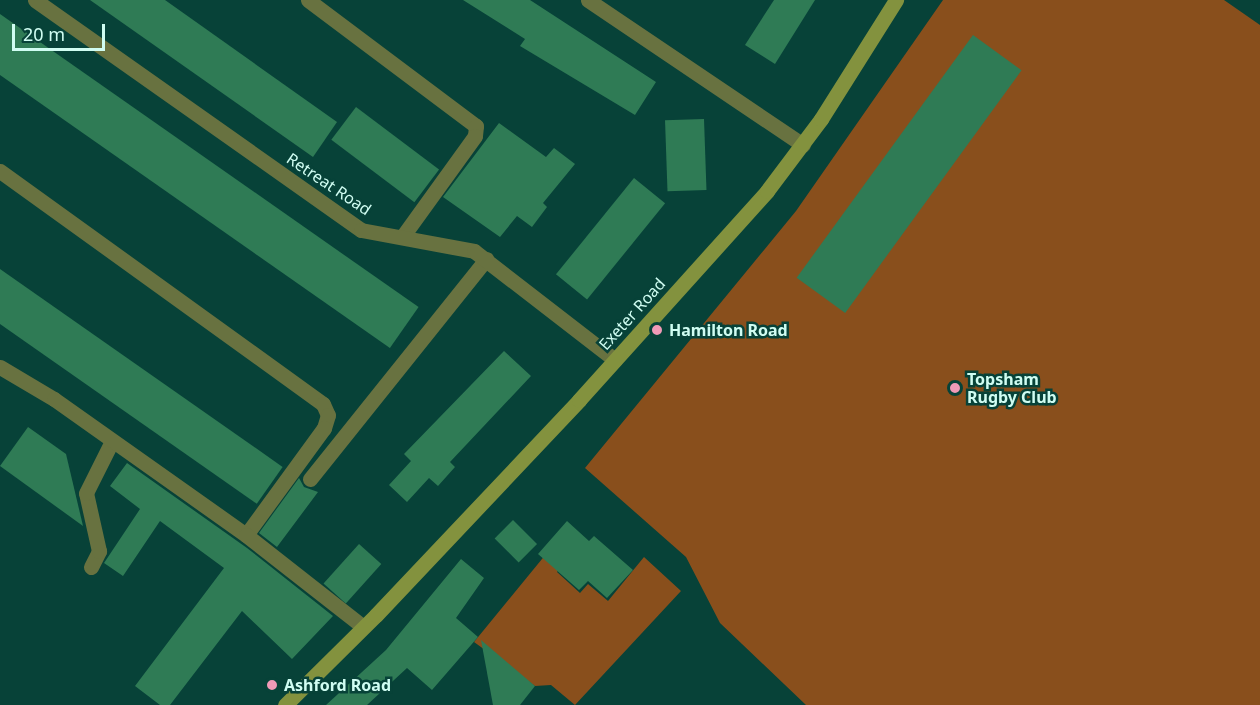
<!DOCTYPE html>
<html>
<head>
<meta charset="utf-8">
<style>
	body { margin:0 }
	#map { position:relative; width:1260px; height:705px; overflow:hidden; background:#074238; font-family:"Noto Sans",sans-serif }
	div>[style] { position:absolute }
	.green>* { inset:0; background:#894f1c }
	.building>* { inset:0; background:#2f7b55; transform-origin:0 0 }
	.lane>* { height:15px; margin:-7.5px; padding:0 7.5px; transform-origin:7.5px; border-radius:7.5px; background:#687240 }
	.street>* { height:15px; margin:-7.5px; padding:0 7.5px; transform-origin:7.5px; border-radius:7.5px; background:#687240 }
	.secondary>* { height:15px; margin:-7.5px; padding:0 7.5px; transform-origin:7.5px; border-radius:7.5px; background:#83923e }
	.dots>* { width:16px; height:16px; translate:-50% -50%; box-sizing:border-box; border:3px solid #074238; border-radius:50% }
	span { translate:-50% -50%; white-space:nowrap; text-align:center; line-height:1.15; -webkit-text-stroke:5px #074238; paint-order:stroke }
	.street-label { font-size:16px; color:#d0fdf2 }
	.poi-label { font-size:16px; color:#d0fdf2; font-weight:700 }
	.left { translate:0 -50%; text-align:left }
	.scale { position:absolute; left:12px; top:24px; width:93px; height:27px; box-sizing:border-box; border:3px solid #d0fdf2; border-top:0; padding-left:8px; font-size:18px; line-height:21px; white-space:nowrap; color:#d0fdf2; -webkit-text-stroke:4px #074238; paint-order:stroke }
</style>
</head>
<body>
<div id="map">
	<div class="green">
		<div style="clip-path:polygon(943px 0,1224px 0,1260px 25px,1260px 705px,806px 705px,720px 623px,686px 557px,585px 468px,796px 211px)"></div>
		<div style="clip-path:polygon(551px 548px,566px 560px,557px 572px,580px 593px,588px 584px,608px 601px,644px 557px,681px 591px,575px 705px,551px 685px,535px 686px,474px 642px)"></div>
	</div>
	<div class="building">
		<div style="clip-path:polygon(90px 0,165px 0,337px 122px,313px 157px)"></div>
		<div style="clip-path:polygon(463px 0,530px 0,656px 82px,635px 115px,520px 46px,525px 39px)"></div>
		<div style="clip-path:polygon(774px 0,815px 0,775px 64px,745px 45px)"></div>
		<div style="left:0;top:14px;width:511px;height:50px;rotate:35deg"></div>
		<div style="left:973px;top:35px;width:60px;height:300px;rotate:36deg"></div>
		<div style="left:356px;top:107px;width:104px;height:41px;rotate:37deg"></div>
		<div style="left:704px;top:119px;width:71px;height:39px;rotate:88deg"></div>
		<div style="clip-path:polygon(499px 123px,546px 157px,554px 148px,575px 164px,543px 203px,547px 207px,532px 227px,517px 216px,500px 237px,443px 197px)"></div>
		<div style="left:634px;top:178px;width:40px;height:124px;rotate:39deg"></div>
		<div style="left:0;top:269px;width:345px;height:45px;rotate:35deg"></div>
		<div style="clip-path:polygon(504px 351px,531px 376px,450px 462px,455px 467px,438px 486px,429px 478px,407px 502px,389px 485px,411px 461px,404px 454px)"></div>
		<div style="clip-path:polygon(28px 427px,66px 454px,83px 526px,0 466px)"></div>
		<div style="clip-path:polygon(127px 463px,247px 548px,333px 616px,292px 659px,242px 611px,170px 705px,160px 705px,135px 686px,224px 568px,160px 521px,123px 576px,104px 563px,140px 509px,110px 486px)"></div>
		<div style="clip-path:polygon(299px 478px,304px 487px,318px 492px,277px 547px,259px 533px)"></div>
		<div style="left:513px;top:520px;width:34px;height:26px;rotate:45deg"></div>
		<div style="clip-path:polygon(567px 521px,589px 541px,594px 536px,633px 570px,607px 598px,588px 581px,579px 590px,538px 554px)"></div>
		<div style="left:359px;top:544px;width:30px;height:53px;rotate:42deg"></div>
		<div style="clip-path:polygon(461px 559px,484px 578px,456px 618px,478px 637px,432px 690px,407px 668px,367px 705px,326px 705px,386px 650px)"></div>
		<div style="clip-path:polygon(481px 640px,535px 686px,520px 705px,493px 705px)"></div>
	</div>
	<div class="lane">
		<div style="left:308px;top:0;width:210px;rotate:36.9deg"></div>
		<div style="left:476px;top:126px;width:10px;rotate:96deg"></div>
		<div style="left:475px;top:136px;width:123px;rotate:125.8deg"></div>
		<div style="left:0;top:171px;width:398px;rotate:35.8deg"></div>
		<div style="left:323px;top:404px;width:12px;rotate:66deg"></div>
		<div style="left:328px;top:415px;width:14px;rotate:107deg"></div>
		<div style="left:324px;top:428px;width:132px;rotate:126.1deg"></div>
		<div style="left:310px;top:479px;width:282px;rotate:-51.3deg"></div>
		<div style="left:91px;top:567px;width:18px;rotate:-63deg"></div>
		<div style="left:99px;top:551px;width:59px;rotate:-102.6deg"></div>
		<div style="left:86px;top:493px;width:58px;rotate:-63.4deg"></div>
	</div>
	<div class="street">
		<div style="left:35px;top:0;width:399px;rotate:35.2deg"></div>
		<div style="left:361px;top:230px;width:115px;rotate:10.5deg"></div>
		<div style="left:474px;top:251px;width:178px;rotate:37.7deg"></div>
		<div style="left:588px;top:0;width:259px;rotate:34deg"></div>
		<div style="left:0;top:367px;width:63px;rotate:30.7deg"></div>
		<div style="left:54px;top:399px;width:235px;rotate:35.3deg"></div>
		<div style="left:246px;top:535px;width:147px;rotate:38.1deg"></div>
	</div>
	<div class="secondary">
		<div style="left:285px;top:705px;width:128px;rotate:-44.7deg"></div>
		<div style="left:376px;top:615px;width:296px;rotate:-46.6deg"></div>
		<div style="left:579px;top:400px;width:281px;rotate:-48deg"></div>
		<div style="left:767px;top:191px;width:90px;rotate:-53.1deg"></div>
		<div style="left:821px;top:119px;width:141px;rotate:-57.8deg"></div>
	</div>
	<div class="dots">
		<div style="left:657px;top:330px;background:#f09ab7"></div>
		<div style="left:955px;top:388px;background:#f09ab7"></div>
		<div style="left:272px;top:685px;background:#f09ab7"></div>
	</div>
	<div class="street-label">
		<span style="left:329px;top:184px;rotate:34deg">Retreat Road</span>
		<span style="left:632px;top:314px;rotate:-48deg">Exeter Road</span>
	</div>
	<div class="poi-label">
		<span class="left" style="left:669px;top:330px">Hamilton Road</span>
		<span class="left" style="left:967px;top:388px">Topsham<br>Rugby Club</span>
		<span class="left" style="left:284px;top:685px">Ashford Road</span>
	</div>
	<div class="scale">20 m</div>
</div>
</body>
</html>
